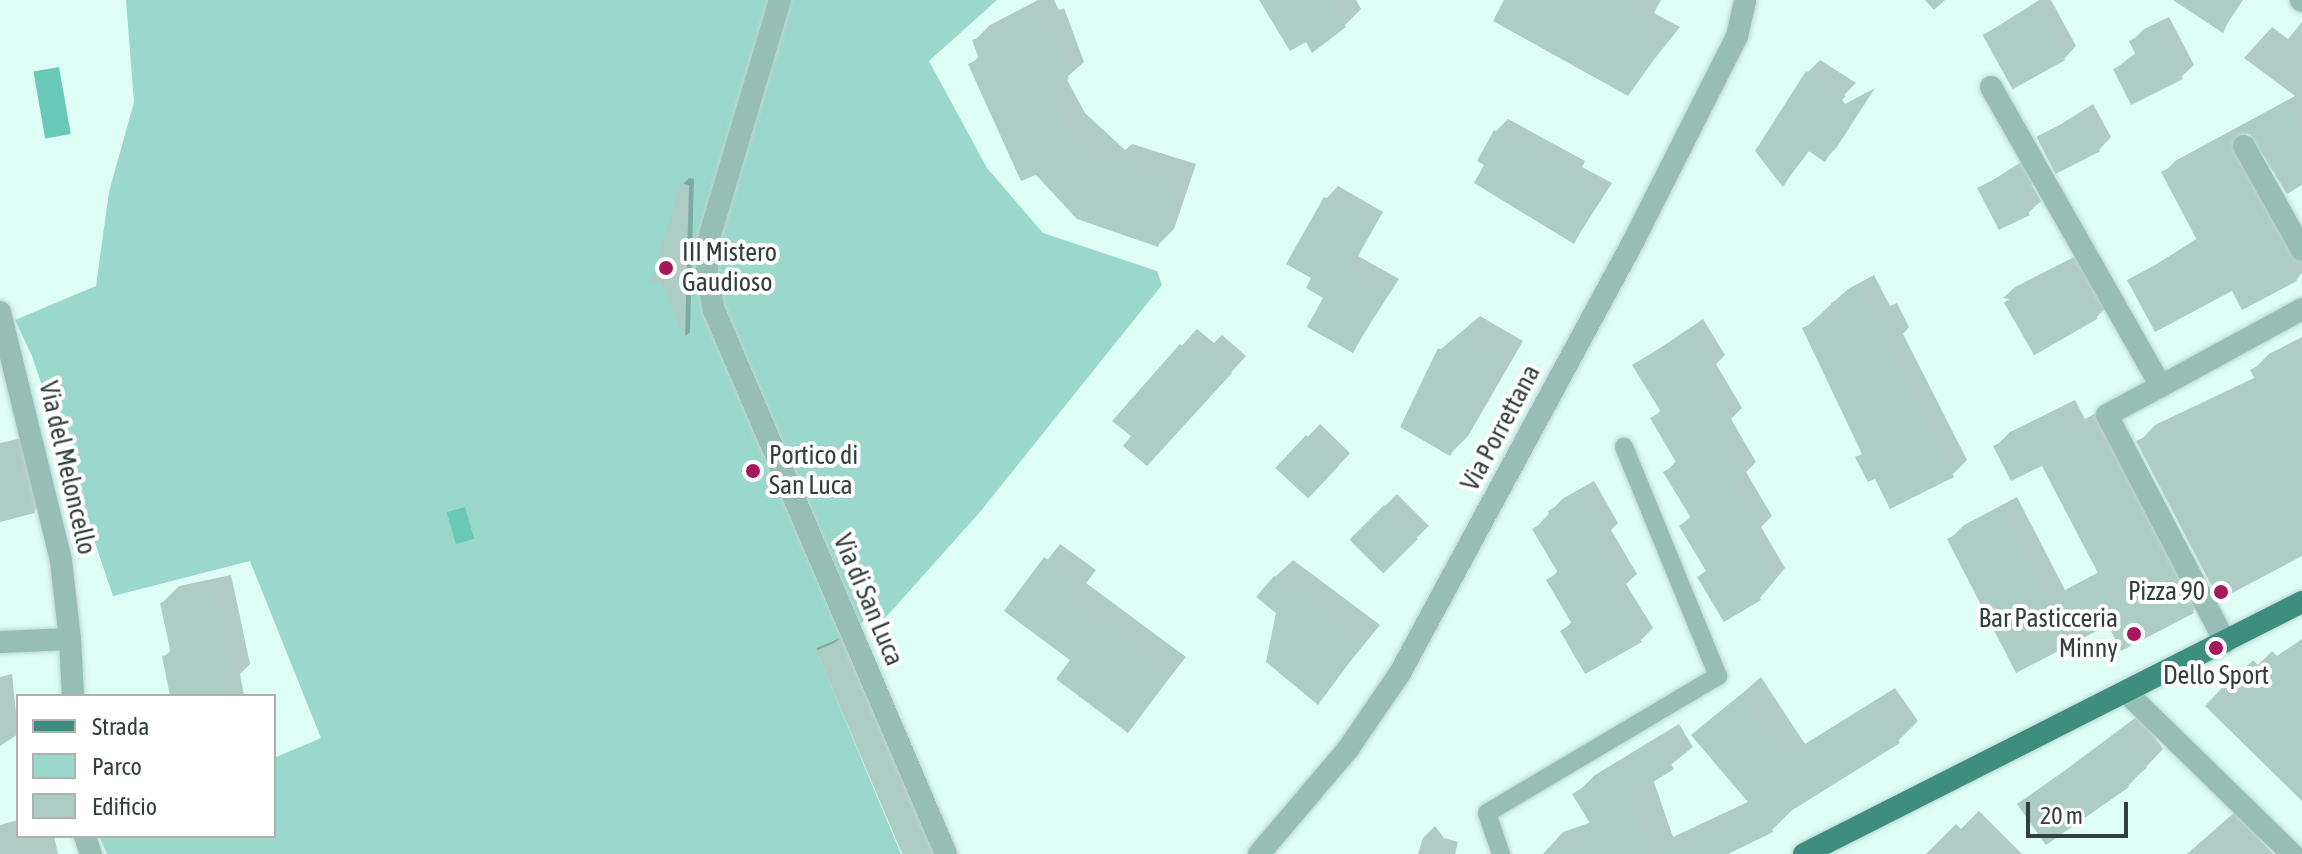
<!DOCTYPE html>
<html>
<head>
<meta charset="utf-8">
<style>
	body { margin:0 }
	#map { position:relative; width:2302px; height:854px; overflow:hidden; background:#ddfdf5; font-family:"Asap Condensed",sans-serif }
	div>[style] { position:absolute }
	.green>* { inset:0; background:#99d8ca }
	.water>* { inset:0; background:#68c9b6; transform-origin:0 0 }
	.shadow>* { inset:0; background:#0003; transform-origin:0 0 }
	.building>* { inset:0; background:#adccc4; transform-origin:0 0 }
	.roads { filter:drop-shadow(0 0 2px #bbd7d0) drop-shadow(0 0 2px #bbd7d0) }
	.service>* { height:18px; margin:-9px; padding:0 9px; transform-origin:9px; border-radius:9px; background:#97beb5 }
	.minor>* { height:22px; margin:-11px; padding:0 11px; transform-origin:11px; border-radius:11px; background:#97beb5 }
	.primary>* { height:22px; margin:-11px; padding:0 11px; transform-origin:11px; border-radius:11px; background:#3e8e7f }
	.dots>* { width:22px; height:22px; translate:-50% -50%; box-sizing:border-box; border:4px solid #fff; border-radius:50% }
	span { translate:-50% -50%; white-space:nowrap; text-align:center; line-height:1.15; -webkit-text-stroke:8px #fff; paint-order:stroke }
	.poi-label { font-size:26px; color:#323f3c }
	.left { translate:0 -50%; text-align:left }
	.right { translate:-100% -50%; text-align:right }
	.street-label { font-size:26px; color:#323f3c }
	.legend { position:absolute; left:16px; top:694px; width:260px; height:144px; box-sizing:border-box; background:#fff; border:2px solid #adb2b1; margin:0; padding:10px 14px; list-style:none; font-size:24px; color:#323f3c }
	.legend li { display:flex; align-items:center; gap:16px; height:40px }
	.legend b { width:40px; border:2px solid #adb2b1 }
	.scale { position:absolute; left:2026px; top:802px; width:102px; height:36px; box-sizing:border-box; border:4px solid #323f3c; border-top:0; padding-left:10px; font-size:24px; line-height:28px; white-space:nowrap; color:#323f3c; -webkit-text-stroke:6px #fff; paint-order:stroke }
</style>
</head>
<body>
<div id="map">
	<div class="green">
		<div style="clip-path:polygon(126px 0,997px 0,929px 61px,987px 168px,1043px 233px,1157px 271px,1162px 285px,980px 512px,878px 626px,873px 614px,818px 655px,901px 854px,107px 854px,99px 836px,274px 836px,274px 758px,321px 738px,250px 561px,113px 596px,32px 356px,15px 320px,96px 286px,109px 192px,134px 102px)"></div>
	</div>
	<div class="water">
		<div style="left:59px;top:67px;width:68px;height:26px;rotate:80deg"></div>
		<div style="left:465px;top:507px;width:33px;height:19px;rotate:74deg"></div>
	</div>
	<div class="shadow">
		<div style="clip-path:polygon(1038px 0,1054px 0,1059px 10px,1064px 8px,1084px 62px,1066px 78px,1085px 113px,1125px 150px,1132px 144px,1196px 164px,1174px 229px,1158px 245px,971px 65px,980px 55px,974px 41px,990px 25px)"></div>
		<div style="clip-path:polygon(1264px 0,1356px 0,1361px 9px,1345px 25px,1306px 39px)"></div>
		<div style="clip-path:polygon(1506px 0,1661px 0,1654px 13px,1680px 27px,1627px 93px)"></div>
		<div style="clip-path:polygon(1925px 0,1945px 0,1934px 10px)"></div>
		<div style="clip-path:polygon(2039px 0,2051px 0,2076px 46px,2064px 59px,1984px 35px)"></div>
		<div style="clip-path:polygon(2203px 0,2243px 0,2223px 30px)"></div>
		<div style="clip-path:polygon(2169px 17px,2194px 65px,2181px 77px,2115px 69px,2137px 52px,2131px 42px,2144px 29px)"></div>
		<div style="clip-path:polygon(2302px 22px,2302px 181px,2253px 133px,2240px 132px,2302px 257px,2302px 273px,2296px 280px,2233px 288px,2130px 281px,2198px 238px,2164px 173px,2175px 161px,2295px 96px,2244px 58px,2272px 27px,2288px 39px)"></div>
		<div style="clip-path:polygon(1820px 60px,1856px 83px,1841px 98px,1845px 104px,1875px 88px,1837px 147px,1825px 159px,1810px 150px,1784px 184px,1808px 72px)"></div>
		<div style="clip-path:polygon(2093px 104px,2111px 137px,2099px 150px,2039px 138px)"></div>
		<div style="clip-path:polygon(1508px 119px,1585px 161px,1582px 167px,1612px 183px,1574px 242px,1496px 131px)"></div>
		<div style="clip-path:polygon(2032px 155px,2043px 174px,2032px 185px,2041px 201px,2028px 213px,1979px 189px)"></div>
		<div style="clip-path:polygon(689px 178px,694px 179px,690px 332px,686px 336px,662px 280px,683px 184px)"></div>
		<div style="clip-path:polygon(1338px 186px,1383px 212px,1358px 256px,1399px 279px,1353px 350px,1314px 277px,1326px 199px)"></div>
		<div style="clip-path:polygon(2078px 255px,2107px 306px,2096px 318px,2003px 298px,2015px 287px)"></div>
		<div style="clip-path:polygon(1874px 275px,1890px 306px,1897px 303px,1909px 327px,1903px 334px,1967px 460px,1952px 475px,1876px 476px,1858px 458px,1863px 452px,1804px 329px,1848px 289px)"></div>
		<div style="clip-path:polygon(1480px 316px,1523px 341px,1468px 436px,1450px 454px,1431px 377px,1425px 374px,1440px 350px)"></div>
		<div style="clip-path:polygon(1703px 319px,1725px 355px,1716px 364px,1742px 408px,1731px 419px,1756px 462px,1746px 472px,1772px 516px,1761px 527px,1785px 568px,1760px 598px,1699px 578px,1708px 569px,1681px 526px,1692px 515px,1666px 472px,1677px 460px,1652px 419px,1662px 409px,1635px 365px)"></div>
		<div style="clip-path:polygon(1197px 329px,1214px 343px,1222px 335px,1246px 356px,1163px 447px,1133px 436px,1115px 420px)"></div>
		<div style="clip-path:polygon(2302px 337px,2302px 554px,2139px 442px,2155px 425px,2256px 377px,2253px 370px,2269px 354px)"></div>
		<div style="clip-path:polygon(2075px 400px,2085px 419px,2102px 410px,2208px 596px,2193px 611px,2108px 622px,2017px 670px,1949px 540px,1964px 525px,2017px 497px,2065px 590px,2099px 572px,2043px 463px,1995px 447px,2010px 432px)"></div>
		<div style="left:1320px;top:424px;width:42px;height:61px;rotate:44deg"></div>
		<div style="clip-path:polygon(31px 436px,46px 499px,34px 511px,0 520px,0 443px)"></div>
		<div style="clip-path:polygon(1594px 481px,1618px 523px,1611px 530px,1637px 574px,1626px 584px,1653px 628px,1641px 640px,1562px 631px,1573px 621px,1549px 580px,1559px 570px,1535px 529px,1562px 499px)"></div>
		<div style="left:1397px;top:494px;width:45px;height:64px;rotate:45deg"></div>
		<div style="clip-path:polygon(1060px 544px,1096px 570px,1086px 583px,1186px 657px,1128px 730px,1073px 660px,1007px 611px)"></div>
		<div style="clip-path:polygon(1293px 560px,1380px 625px,1317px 702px,1278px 612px,1275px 577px)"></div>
		<div style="clip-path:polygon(231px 575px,250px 664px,240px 674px,244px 696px,172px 696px,164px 657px,172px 649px,162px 603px,179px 586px)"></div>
		<div style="left:845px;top:636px;width:237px;height:31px;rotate:67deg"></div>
		<div style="clip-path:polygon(2302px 639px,2302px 798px,2208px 706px,2253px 660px,2258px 665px,2272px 651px,2277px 656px)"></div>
		<div style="clip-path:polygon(12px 674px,18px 734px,0 746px,0 677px)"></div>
		<div style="clip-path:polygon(1761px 677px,1805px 744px,1895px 688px,1918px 721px,1898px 741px,1792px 810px,1772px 830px,1724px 854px,1543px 854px,1563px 832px,1592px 822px,1575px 795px,1595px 775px,1679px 724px,1693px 747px,1653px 779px,1673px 837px,1750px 801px,1694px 735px)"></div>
		<div style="clip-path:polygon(2139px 715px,2163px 749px,2128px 786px,2020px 804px)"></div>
		<div style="clip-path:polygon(1979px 811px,2022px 854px,1926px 854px,1956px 824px,1961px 829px)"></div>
		<div style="clip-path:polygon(2236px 811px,2273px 854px,2187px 854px)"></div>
		<div style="clip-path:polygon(18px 820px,18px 836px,54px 836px,58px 854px,0 854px,0 825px)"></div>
		<div style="clip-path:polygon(1435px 826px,1444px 838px,1458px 842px,1455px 854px,1418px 854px,1423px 838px)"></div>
	</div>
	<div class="building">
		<div style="clip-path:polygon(1259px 0,1332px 0,1346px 27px,1312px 53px,1306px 42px,1290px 51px)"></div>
		<div style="clip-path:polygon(1504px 0,1616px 0,1646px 17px,1639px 30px,1665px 44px,1628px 96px,1493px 21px)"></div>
		<div style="clip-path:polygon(2173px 0,2238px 0,2223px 33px)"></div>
		<div style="left:2035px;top:6px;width:62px;height:60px;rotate:61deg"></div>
		<div style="clip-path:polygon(1035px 9px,1043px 25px,1049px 23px,1069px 79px,1048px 89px,1070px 129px,1110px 166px,1114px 158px,1182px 180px,1158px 247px,1077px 219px,1036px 175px,1021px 181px,968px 64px,979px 59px,972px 40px,1010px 26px,1008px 20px)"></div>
		<div style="clip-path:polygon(2156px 27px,2183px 79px,2131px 105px,2113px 69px,2137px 57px,2129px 41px)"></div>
		<div style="clip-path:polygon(1806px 71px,1846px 96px,1830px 112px,1832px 115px,1867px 96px,1825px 162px,1807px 150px,1783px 187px,1755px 151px)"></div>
		<div style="clip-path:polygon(2286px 104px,2302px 132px,2302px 185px,2287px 194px,2250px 134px,2237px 134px,2230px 147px,2297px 281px,2242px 310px,2232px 291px,2155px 332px,2127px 280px,2198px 242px,2161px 172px)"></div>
		<div style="left:2081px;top:114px;width:42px;height:50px;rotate:63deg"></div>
		<div style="clip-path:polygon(1494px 130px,1574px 174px,1571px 180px,1601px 196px,1574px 244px,1474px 183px,1484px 165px,1477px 161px)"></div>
		<div style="clip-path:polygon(2020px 166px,2032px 188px,2019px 195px,2030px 215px,1999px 230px,1977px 188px)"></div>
		<div style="clip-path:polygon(681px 183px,689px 185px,685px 340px,661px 282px,650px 284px)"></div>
		<div style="clip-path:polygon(1324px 197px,1372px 225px,1347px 269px,1388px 292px,1353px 353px,1307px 327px,1323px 298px,1306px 288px,1311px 278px,1286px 264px)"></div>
		<div style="left:2067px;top:266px;width:61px;height:73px;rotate:60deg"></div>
		<div style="clip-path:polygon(1859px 289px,1875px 320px,1882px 317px,1895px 344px,1888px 348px,1954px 477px,1890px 509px,1875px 479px,1868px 482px,1855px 457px,1862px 454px,1802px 328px,1835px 312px,1831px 303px)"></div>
		<div style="clip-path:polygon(1690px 330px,1714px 369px,1704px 375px,1731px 422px,1718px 430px,1745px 476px,1733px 483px,1761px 530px,1748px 538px,1774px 582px,1757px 593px,1761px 600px,1724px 622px,1697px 577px,1706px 571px,1679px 526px,1691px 518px,1663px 472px,1677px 464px,1650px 418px,1661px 412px,1632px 365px)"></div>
		<div style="clip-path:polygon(1461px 333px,1506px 359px,1450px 456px,1400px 427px,1438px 348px,1448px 354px)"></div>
		<div style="clip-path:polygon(2302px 343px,2302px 556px,2219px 600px,2136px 441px,2257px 383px,2250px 370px)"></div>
		<div style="clip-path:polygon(1180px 344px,1197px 358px,1204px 350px,1232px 373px,1147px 466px,1123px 446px,1131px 436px,1112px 421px)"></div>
		<div style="clip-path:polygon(2059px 414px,2069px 432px,2087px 423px,2104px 457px,2111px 453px,2194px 613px,2121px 651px,2108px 625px,2016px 673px,1947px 539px,2001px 511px,2049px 604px,2100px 577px,2042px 466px,2011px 481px,1993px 446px)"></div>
		<div style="left:1306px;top:435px;width:45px;height:45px;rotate:43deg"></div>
		<div style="clip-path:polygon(19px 447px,35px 513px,0 522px,0 451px)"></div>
		<div style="clip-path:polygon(1581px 492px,1607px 537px,1598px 541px,1626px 588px,1613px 594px,1642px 642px,1585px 674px,1560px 631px,1572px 624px,1546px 580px,1558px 573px,1532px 529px,1551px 518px,1548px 511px)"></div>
		<div style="left:1384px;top:505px;width:48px;height:49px;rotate:45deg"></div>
		<div style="clip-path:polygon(1044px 557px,1083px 585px,1073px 599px,1173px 673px,1128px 733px,1056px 679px,1070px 660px,1004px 611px)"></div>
		<div style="clip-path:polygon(1274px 576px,1363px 644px,1318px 705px,1266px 662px,1276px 613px,1256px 597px)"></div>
		<div style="clip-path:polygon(214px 591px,234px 683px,222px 685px,224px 696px,170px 696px,162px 656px,171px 654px,160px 603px)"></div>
		<div style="clip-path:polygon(2302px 640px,2302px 801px,2205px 706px,2233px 676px,2239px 682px,2253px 667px,2258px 673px,2273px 658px,2279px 663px)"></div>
		<div style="left:839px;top:641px;width:232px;height:25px;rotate:67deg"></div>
		<div style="clip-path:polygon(1740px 695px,1784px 763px,1875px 706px,1900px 743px,1770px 824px,1773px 832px,1728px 854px,1657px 854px,1753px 808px,1691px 735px)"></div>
		<div style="clip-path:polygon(2121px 732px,2147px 768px,2126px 783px,2129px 787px,2046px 845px,2017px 804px)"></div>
		<div style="clip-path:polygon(1658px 742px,1674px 769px,1632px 795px,1652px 854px,1548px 854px,1547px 849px,1596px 833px,1572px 794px)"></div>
	</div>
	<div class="roads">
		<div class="service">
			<div style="left:1501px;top:854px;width:43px;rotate:-108.9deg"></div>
			<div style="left:1487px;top:813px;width:269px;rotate:-30.7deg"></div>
			<div style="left:1718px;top:676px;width:248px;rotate:-112.3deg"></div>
		</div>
		<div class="minor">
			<div style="left:780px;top:0;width:252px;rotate:106.6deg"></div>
			<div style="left:708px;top:242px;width:30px;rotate:92deg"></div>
			<div style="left:707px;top:272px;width:39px;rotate:80deg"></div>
			<div style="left:714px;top:310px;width:591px;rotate:66.9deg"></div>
			<div style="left:2301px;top:0;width:1px;rotate:45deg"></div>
			<div style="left:1991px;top:87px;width:344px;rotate:60.4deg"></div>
			<div style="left:2161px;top:386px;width:61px;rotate:151.8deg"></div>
			<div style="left:2107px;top:415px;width:256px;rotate:62.5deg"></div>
			<div style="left:2244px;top:146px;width:119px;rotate:60.9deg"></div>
			<div style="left:0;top:312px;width:256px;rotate:76.2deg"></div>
			<div style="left:61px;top:561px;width:79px;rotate:83.4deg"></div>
			<div style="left:2161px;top:386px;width:161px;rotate:-28.6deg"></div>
			<div style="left:0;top:642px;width:70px;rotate:-2.5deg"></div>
			<div style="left:70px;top:639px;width:57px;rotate:87deg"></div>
			<div style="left:2127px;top:693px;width:231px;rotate:44.3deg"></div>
			<div style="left:85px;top:836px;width:19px;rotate:72deg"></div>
			<div style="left:1259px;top:854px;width:138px;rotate:-49.7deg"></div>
			<div style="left:1348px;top:749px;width:92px;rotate:-55.6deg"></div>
			<div style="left:1400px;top:673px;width:492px;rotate:-61.6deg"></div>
			<div style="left:1634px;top:240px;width:229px;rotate:-63.2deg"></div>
			<div style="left:1737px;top:36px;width:37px;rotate:-77deg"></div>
		</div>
		<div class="primary">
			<div style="left:1804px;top:854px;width:558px;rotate:-26.84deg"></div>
		</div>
	</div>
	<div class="dots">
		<div style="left:666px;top:268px;background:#a6185b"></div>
		<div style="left:753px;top:471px;background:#a6185b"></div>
		<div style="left:2221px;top:592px;background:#a6185b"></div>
		<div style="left:2134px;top:634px;background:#a6185b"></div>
		<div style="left:2216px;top:648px;background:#a6185b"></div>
	</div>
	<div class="poi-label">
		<span class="left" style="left:682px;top:268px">III Mistero<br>Gaudioso</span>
		<span class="left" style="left:769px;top:471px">Portico di<br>San Luca</span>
		<span class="right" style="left:2205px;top:592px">Pizza 90</span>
		<span class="right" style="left:2118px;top:634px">Bar Pasticceria<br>Minny</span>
		<span style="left:2216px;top:676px">Dello Sport</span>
	</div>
	<div class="street-label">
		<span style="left:1501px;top:428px;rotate:-62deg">Via Porrettana</span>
		<span style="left:67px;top:468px;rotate:77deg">Via del Meloncello</span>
		<span style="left:868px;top:600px;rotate:67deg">Via di San Luca</span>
	</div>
	<ul class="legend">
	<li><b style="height:10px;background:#3e8e7f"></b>Strada</li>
	<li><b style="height:22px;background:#99d8ca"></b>Parco</li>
	<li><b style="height:22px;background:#adccc4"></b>Edificio</li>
	</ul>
	<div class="scale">20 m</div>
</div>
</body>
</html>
